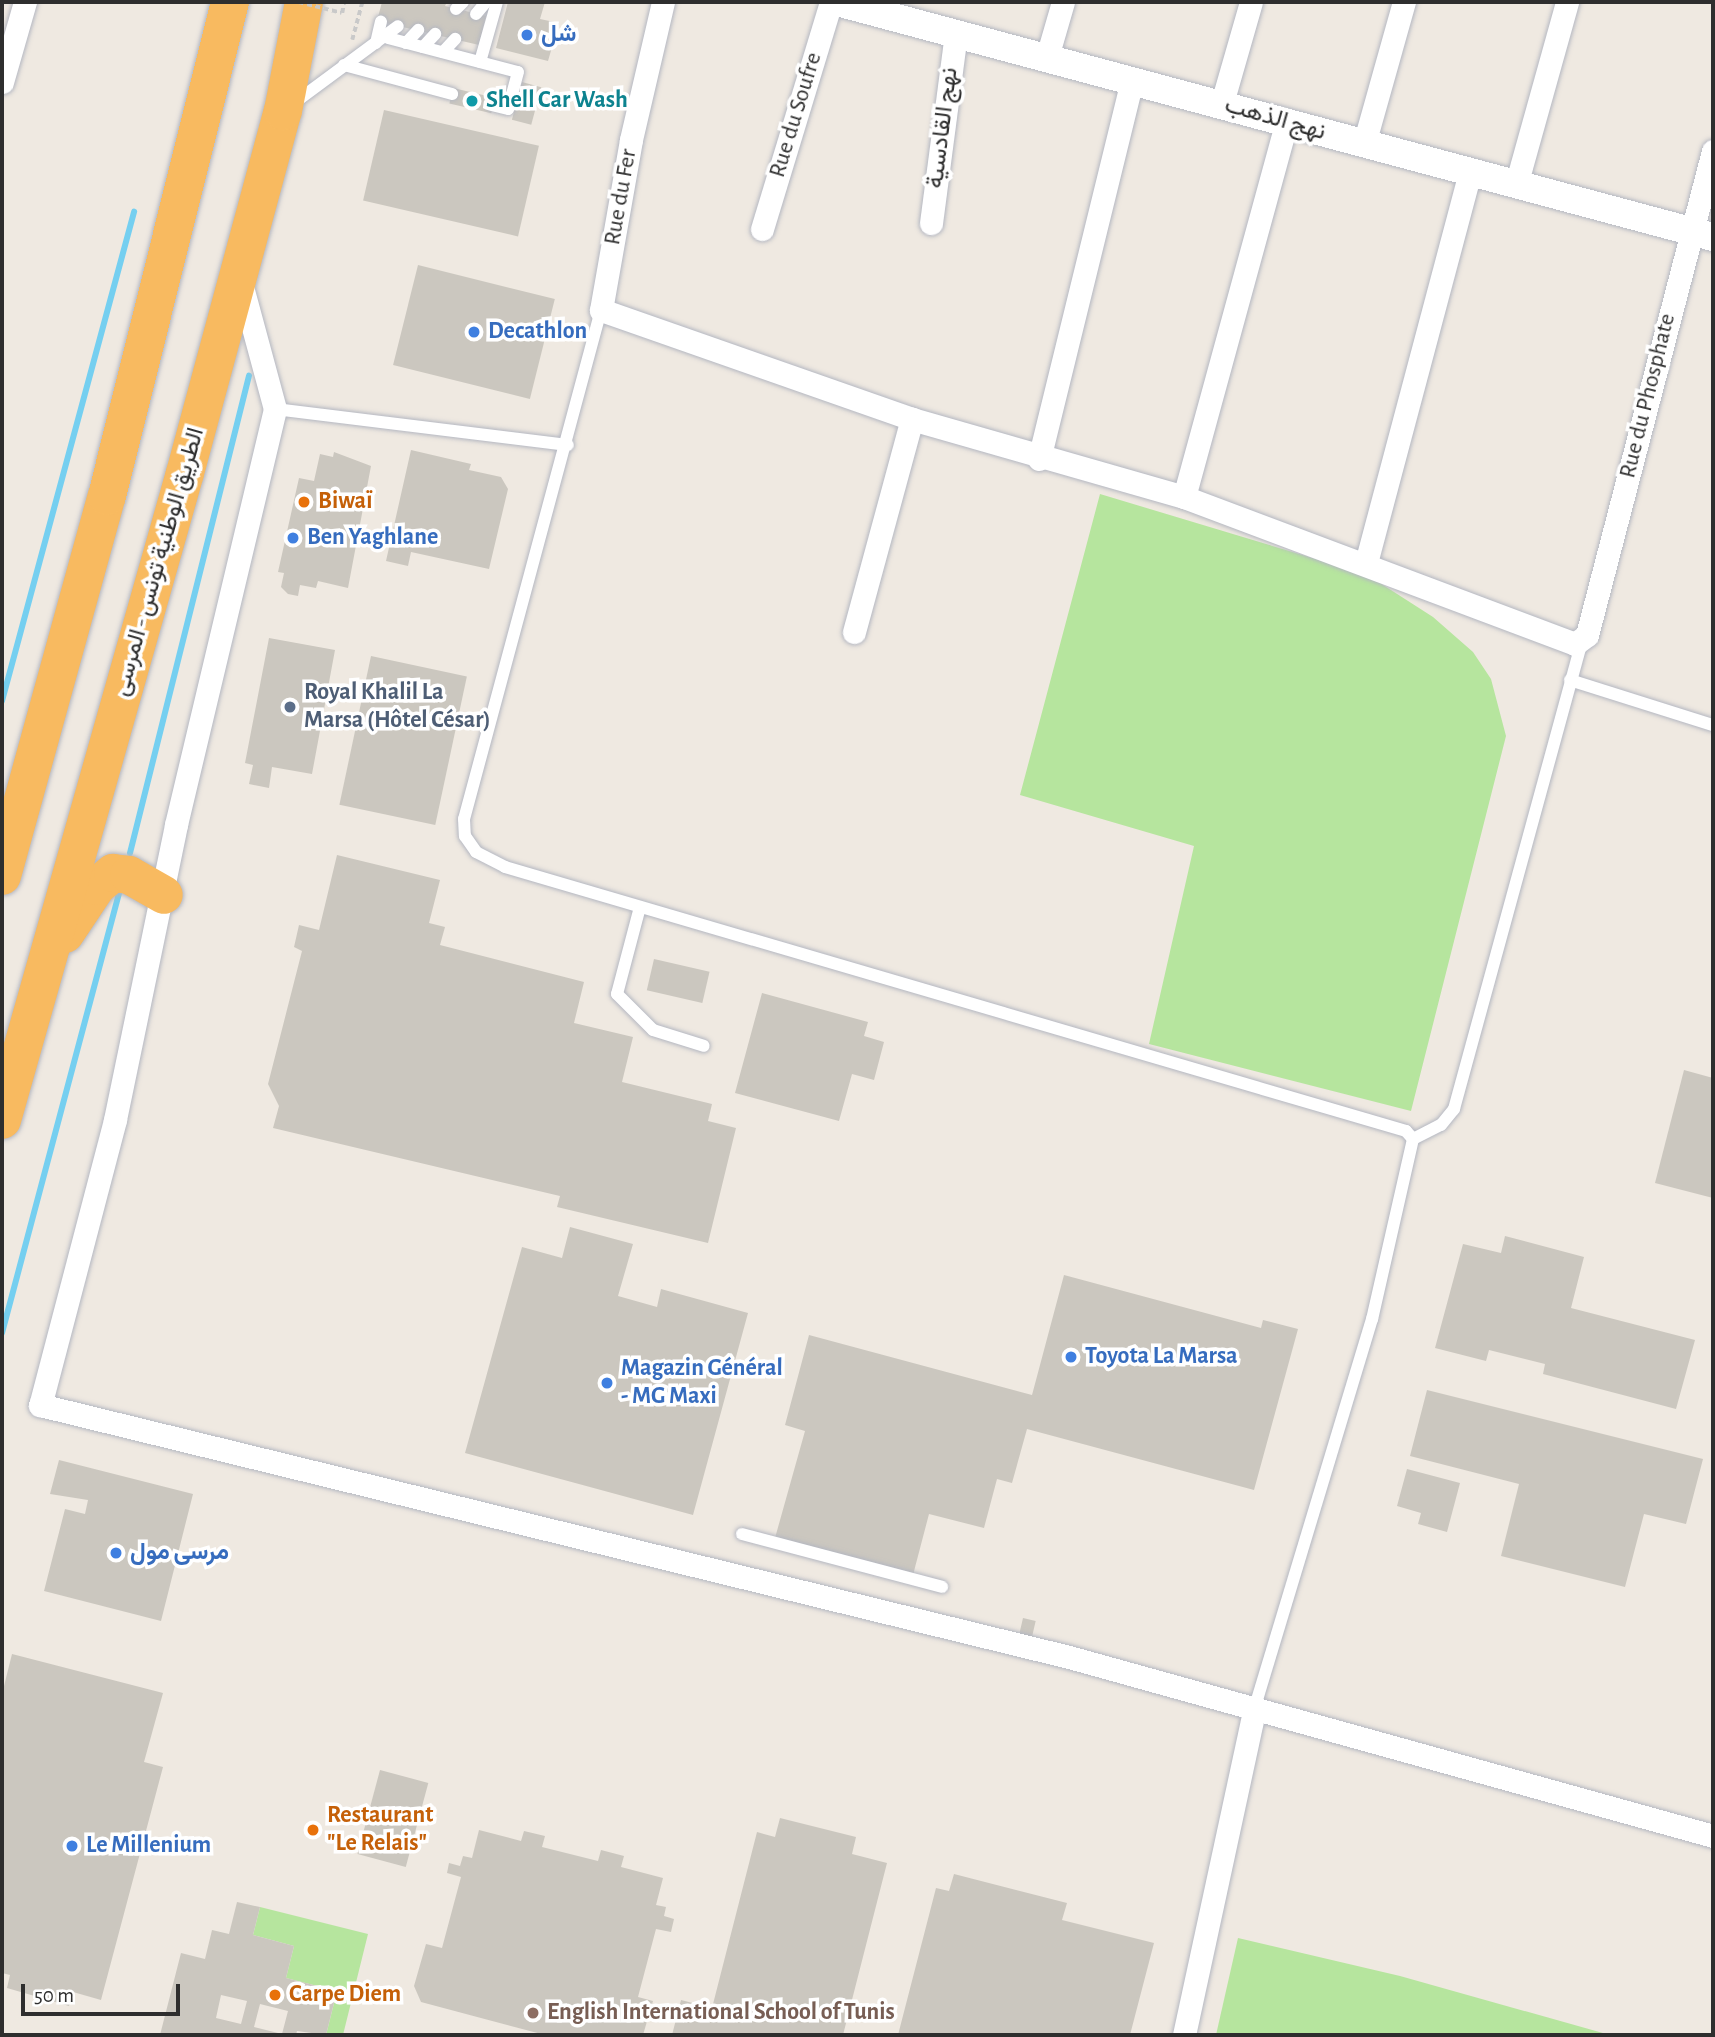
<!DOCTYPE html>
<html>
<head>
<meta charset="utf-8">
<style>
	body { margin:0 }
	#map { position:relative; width:1715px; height:2037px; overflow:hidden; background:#efe9e1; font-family:"Alegreya Sans",Vazirmatn,sans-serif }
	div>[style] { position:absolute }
	.green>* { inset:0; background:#b6e59e }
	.stream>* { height:6px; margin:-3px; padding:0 3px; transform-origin:3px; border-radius:3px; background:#75cff0 }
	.building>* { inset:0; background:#cbc7bf; transform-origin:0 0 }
	.path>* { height:3.5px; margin-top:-1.75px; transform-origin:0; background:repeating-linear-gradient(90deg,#c9c9c9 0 5px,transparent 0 8.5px) }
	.roads { filter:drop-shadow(0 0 2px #b4b7c1) drop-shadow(0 0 2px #b4b7c1) }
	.service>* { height:12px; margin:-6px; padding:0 6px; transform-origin:6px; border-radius:6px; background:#fff }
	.minor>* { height:23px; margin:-11.5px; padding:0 11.5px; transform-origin:11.5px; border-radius:11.5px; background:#fff }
	.tertiary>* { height:28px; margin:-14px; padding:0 14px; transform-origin:14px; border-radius:14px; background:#fff }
	.trunk>* { height:38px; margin:-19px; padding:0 19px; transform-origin:19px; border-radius:19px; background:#f8ba60 }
	.path-bridge>* { height:3.5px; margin-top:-1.75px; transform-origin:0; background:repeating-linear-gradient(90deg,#c9c9c9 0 5px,transparent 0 8.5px) }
	.dots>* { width:19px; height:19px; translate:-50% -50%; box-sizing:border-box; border:4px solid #fff; border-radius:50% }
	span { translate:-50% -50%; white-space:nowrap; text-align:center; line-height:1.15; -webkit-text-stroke:7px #fff; paint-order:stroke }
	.shop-label { font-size:24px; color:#366cbe; font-weight:700 }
	.left { translate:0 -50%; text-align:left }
	.culture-label { font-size:24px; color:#0d838f; font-weight:700 }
	.street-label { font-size:24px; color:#2e2e2e }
	.food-label { font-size:24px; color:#c56008; font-weight:700 }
	.service-label { font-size:24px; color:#4e5e75; font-weight:700 }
	.education-label { font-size:24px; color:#785e54; font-weight:700 }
	.frame { position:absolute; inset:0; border:4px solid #2e2e2e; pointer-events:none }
	.scale { position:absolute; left:21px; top:1984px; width:159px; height:32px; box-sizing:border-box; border:4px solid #2e2e2e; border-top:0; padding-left:9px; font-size:21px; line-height:24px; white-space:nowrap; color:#2e2e2e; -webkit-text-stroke:5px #fff; paint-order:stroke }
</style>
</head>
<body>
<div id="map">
	<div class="green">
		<div style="clip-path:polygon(1100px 494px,1366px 574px,1433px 617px,1473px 652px,1491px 679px,1506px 736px,1411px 1111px,1149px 1044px,1194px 846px,1020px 795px)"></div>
		<div style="clip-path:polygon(260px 1907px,368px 1934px,343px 2035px,326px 2035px,337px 1991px,286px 1978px,294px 1946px,253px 1935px)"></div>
		<div style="clip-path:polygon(1238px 1938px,1400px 1976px,1610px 2035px,1216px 2035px)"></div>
	</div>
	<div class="stream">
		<div style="left:2px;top:701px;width:507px;rotate:-74.89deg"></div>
		<div style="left:130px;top:853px;width:492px;rotate:-76deg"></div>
		<div style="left:2px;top:1333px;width:460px;rotate:-75.1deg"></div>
	</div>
	<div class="building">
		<div style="clip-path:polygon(382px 2px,447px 2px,445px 6px,486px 16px,479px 45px,377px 21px)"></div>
		<div style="clip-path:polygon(508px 2px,545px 2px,540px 19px,559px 23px,548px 61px,496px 48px)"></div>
		<div style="left:522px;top:82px;width:20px;height:39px;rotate:15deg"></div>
		<div style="left:453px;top:88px;width:43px;height:16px;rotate:13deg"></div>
		<div style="left:384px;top:110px;width:159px;height:93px;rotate:13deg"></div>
		<div style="left:418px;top:265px;width:141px;height:103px;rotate:14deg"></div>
		<div style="clip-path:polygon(411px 450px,471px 464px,469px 470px,501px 477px,508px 489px,489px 569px,411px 552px,408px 566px,386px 561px)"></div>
		<div style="clip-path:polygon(334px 452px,371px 466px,348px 588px,318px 581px,316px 588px,300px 585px,298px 596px,288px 594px,281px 587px,284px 573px,278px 572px,299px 478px,314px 481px,320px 454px,333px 457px)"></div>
		<div style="clip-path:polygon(269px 638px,335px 650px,312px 774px,272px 767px,269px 788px,249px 784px,253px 765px,245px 763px)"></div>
		<div style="left:371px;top:656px;width:98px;height:152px;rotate:12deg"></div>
		<div style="clip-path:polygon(337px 855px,440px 880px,429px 923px,445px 927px,440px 945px,584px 982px,574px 1023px,633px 1037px,622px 1082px,712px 1104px,708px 1121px,736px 1128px,708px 1243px,557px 1207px,560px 1196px,273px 1128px,279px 1106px,268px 1084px,302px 951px,294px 947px,299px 925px,319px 930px)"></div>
		<div style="left:654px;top:959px;width:57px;height:32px;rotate:13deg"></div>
		<div style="clip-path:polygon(762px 993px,868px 1022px,864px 1036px,884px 1042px,874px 1080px,852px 1074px,839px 1121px,735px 1093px)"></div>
		<div style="clip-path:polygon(1684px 1070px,1713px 1078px,1713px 1198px,1655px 1183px)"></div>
		<div style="clip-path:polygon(570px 1227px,633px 1244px,618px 1296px,657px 1307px,661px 1289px,748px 1313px,693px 1515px,465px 1453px,522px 1247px,562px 1258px)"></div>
		<div style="clip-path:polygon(1505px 1236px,1584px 1257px,1571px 1308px,1695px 1340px,1676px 1409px,1543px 1374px,1545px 1364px,1489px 1350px,1486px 1361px,1435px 1348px,1463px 1244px,1501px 1253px)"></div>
		<div style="clip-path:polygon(1064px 1275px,1261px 1328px,1263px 1320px,1298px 1329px,1254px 1490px,1027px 1429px,1012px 1483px,997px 1479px,984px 1528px,929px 1514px,913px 1575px,775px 1538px,805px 1431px,785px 1425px,809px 1335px,1032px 1395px)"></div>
		<div style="clip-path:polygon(1427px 1390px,1703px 1459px,1686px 1524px,1644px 1514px,1625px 1587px,1501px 1556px,1519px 1484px,1410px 1456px)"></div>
		<div style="clip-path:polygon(59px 1460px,193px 1494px,161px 1621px,44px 1591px,65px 1509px,85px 1514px,88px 1500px,50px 1494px)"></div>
		<div style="clip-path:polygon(1407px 1469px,1460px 1483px,1447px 1532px,1418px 1524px,1421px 1513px,1397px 1506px)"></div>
		<div style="left:1023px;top:1618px;width:13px;height:20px;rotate:13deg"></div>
		<div style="clip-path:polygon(12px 1654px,163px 1693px,144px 1762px,163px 1767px,101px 2000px,73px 1992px,69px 2006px,7px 1988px,10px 1975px,2px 1973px,2px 1694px)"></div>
		<div style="left:380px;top:1770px;width:50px;height:87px;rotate:15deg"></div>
		<div style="clip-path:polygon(780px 1818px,856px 1837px,852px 1854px,887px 1863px,843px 2035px,672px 2035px,681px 2000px,712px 2008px,757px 1832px,775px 1837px)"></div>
		<div style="clip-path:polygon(479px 1830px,521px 1841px,524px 1831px,545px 1836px,542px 1847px,598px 1861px,601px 1850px,624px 1856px,621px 1867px,663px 1878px,656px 1905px,666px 1907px,664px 1916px,674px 1919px,671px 1932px,656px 1929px,638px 1997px,653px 2001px,643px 2035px,545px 2035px,421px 2002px,414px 1986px,426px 1944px,442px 1948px,461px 1877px,447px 1873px,449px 1863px,460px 1866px,463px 1856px,472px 1858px)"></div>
		<div style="clip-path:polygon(954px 1874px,1067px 1903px,1062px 1920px,1154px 1943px,1130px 2035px,898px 2035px,936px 1888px,949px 1891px)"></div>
		<div style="clip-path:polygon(evenodd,237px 1902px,260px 1907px,253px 1935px,294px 1946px,286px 1978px,337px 1991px,326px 2035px,297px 2031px,296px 2035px,160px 2035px,181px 1953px,205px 1959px,212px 1930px,229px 1934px,237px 1902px,221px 1995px,247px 2001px,241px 2024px,216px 2018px,221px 1995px,237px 1902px,260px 2004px,288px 2011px,282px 2034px,254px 2027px,260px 2004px)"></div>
	</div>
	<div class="path">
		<div style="left:342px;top:13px;width:11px;rotate:-80deg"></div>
		<div style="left:352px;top:40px;width:39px;rotate:-75deg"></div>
	</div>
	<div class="roads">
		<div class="service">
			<div style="left:456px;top:9px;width:10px;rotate:-45deg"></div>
			<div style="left:476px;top:14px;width:16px;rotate:-50deg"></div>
			<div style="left:388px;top:38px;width:134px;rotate:14.7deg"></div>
			<div style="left:518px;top:72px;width:38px;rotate:105deg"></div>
			<div style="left:508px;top:109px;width:16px;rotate:-166deg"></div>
			<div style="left:376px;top:43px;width:22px;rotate:-77deg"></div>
			<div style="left:406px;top:43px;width:18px;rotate:-47deg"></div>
			<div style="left:423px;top:47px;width:18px;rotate:-47deg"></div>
			<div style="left:443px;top:52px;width:18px;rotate:-47deg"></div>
			<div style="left:480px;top:62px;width:62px;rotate:-74.2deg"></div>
			<div style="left:344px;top:65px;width:112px;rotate:15deg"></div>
			<div style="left:294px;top:103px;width:129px;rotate:-36.5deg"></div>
			<div style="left:601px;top:310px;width:527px;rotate:105.06deg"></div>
			<div style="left:464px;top:819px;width:17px;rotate:87deg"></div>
			<div style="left:465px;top:836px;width:19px;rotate:55deg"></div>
			<div style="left:476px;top:852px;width:33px;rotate:27deg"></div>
			<div style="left:505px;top:867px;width:939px;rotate:16.33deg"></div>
			<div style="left:1406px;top:1131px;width:11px;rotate:49deg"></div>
			<div style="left:1413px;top:1139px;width:185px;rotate:102.8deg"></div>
			<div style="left:1372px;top:1319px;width:409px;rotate:106.8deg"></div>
			<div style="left:275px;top:409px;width:295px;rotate:7deg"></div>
			<div style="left:1570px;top:680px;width:150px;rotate:17.5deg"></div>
			<div style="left:640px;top:907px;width:90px;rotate:104.8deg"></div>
			<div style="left:617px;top:994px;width:51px;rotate:45deg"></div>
			<div style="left:653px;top:1030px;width:53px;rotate:17.4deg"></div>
			<div style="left:1413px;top:1139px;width:31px;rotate:-27deg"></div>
			<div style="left:1441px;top:1125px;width:21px;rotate:-51deg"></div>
			<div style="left:1454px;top:1109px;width:485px;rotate:-74.7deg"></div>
			<div style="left:742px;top:1534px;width:207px;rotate:14.8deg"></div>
		</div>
		<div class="minor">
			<div style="left:663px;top:2px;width:142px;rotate:103.1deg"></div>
			<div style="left:631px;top:140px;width:173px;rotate:100deg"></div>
			<div style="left:601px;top:310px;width:330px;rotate:19.3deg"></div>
			<div style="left:912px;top:419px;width:283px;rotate:16deg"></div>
			<div style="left:1184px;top:497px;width:418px;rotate:20.6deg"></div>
			<div style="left:1575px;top:644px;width:15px;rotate:-37deg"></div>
			<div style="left:1587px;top:635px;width:500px;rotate:-75.41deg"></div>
			<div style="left:1047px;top:57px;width:57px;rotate:-73.8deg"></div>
			<div style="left:2px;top:82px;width:83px;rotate:-74deg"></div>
			<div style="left:1222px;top:103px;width:105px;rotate:-74deg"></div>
			<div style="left:1364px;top:144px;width:148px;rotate:-74.3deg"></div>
			<div style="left:1516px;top:185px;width:190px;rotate:-74.4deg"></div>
			<div style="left:931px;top:223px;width:192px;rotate:-82.5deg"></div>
			<div style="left:762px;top:229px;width:237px;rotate:-73.1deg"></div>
			<div style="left:241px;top:283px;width:131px;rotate:74.9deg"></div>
			<div style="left:275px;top:409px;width:428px;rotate:103.4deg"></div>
			<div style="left:176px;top:825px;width:301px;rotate:101.7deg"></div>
			<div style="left:115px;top:1120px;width:295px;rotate:104.7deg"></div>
			<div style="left:40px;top:1405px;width:1059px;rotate:13.76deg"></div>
			<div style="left:1069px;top:1657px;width:668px;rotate:15.53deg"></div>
			<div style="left:1039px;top:459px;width:391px;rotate:-76.2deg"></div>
			<div style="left:1184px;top:497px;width:388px;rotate:-74.7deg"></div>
			<div style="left:1366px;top:563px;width:405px;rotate:-75.1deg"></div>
			<div style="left:854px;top:632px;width:221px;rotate:-74.8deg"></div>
			<div style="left:1184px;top:2035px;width:331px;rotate:-77.8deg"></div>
		</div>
		<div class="tertiary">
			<div style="left:837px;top:2px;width:907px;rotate:15.02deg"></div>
		</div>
		<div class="trunk">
			<div style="left:2px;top:876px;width:394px;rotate:-74.6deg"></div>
			<div style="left:107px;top:496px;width:509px;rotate:-76.02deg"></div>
			<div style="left:65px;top:934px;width:58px;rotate:-56.3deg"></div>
			<div style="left:97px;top:886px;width:21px;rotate:-39deg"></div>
			<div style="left:113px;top:873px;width:16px;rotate:7deg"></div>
			<div style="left:129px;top:875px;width:40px;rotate:29.7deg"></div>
			<div style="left:2px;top:1120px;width:672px;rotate:-74.21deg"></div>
			<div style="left:185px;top:473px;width:375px;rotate:-74.9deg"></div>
			<div style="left:283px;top:111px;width:111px;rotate:-79.1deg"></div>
		</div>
	</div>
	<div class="path-bridge">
		<div style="left:299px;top:2px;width:44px;rotate:14.3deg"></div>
	</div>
	<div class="dots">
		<div style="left:527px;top:35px;background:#3f7fe0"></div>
		<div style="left:472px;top:101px;background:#0f9aa8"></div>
		<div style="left:474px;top:332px;background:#3f7fe0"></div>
		<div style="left:304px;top:502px;background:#e8710a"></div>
		<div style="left:293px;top:538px;background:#3f7fe0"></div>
		<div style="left:290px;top:707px;background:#5c6f8a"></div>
		<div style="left:1071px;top:1357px;background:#3f7fe0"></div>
		<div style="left:607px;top:1383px;background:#3f7fe0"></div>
		<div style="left:116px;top:1553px;background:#3f7fe0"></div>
		<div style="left:313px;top:1830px;background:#e8710a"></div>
		<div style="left:72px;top:1846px;background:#3f7fe0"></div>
		<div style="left:275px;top:1995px;background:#e8710a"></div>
		<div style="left:533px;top:2013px;background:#8d6e63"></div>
	</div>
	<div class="shop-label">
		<span class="left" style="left:541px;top:35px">شل</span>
		<span class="left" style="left:488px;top:332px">Decathlon</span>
		<span class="left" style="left:307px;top:538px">Ben Yaghlane</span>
		<span class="left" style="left:1085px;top:1357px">Toyota La Marsa</span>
		<span class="left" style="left:621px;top:1383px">Magazin Général<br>- MG Maxi</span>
		<span class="left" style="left:130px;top:1553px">مرسى مول</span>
		<span class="left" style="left:86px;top:1846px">Le Millenium</span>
	</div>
	<div class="culture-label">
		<span class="left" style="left:486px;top:101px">Shell Car Wash</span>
	</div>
	<div class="street-label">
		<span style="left:796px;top:115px;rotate:-73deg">Rue du Soufre</span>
		<span style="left:1275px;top:119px;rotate:16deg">نهج الذهب</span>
		<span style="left:943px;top:128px;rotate:-83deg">نهج القادسية</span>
		<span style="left:621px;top:197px;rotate:-80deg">Rue du Fer</span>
		<span style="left:1648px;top:396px;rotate:-76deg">Rue du Phosphate</span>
		<span style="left:159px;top:562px;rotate:-74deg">الطريق الوطنية تونس - المرسى</span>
	</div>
	<div class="food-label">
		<span class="left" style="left:318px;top:502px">Biwaï</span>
		<span class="left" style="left:327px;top:1830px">Restaurant<br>"Le Relais"</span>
		<span class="left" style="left:289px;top:1995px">Carpe Diem</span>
	</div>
	<div class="service-label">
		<span class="left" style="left:304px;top:707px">Royal Khalil La<br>Marsa (Hôtel César)</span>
	</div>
	<div class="education-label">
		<span class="left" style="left:547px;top:2013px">English International School of Tunis</span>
	</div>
	<div class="frame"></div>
	<div class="scale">50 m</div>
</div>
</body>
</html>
